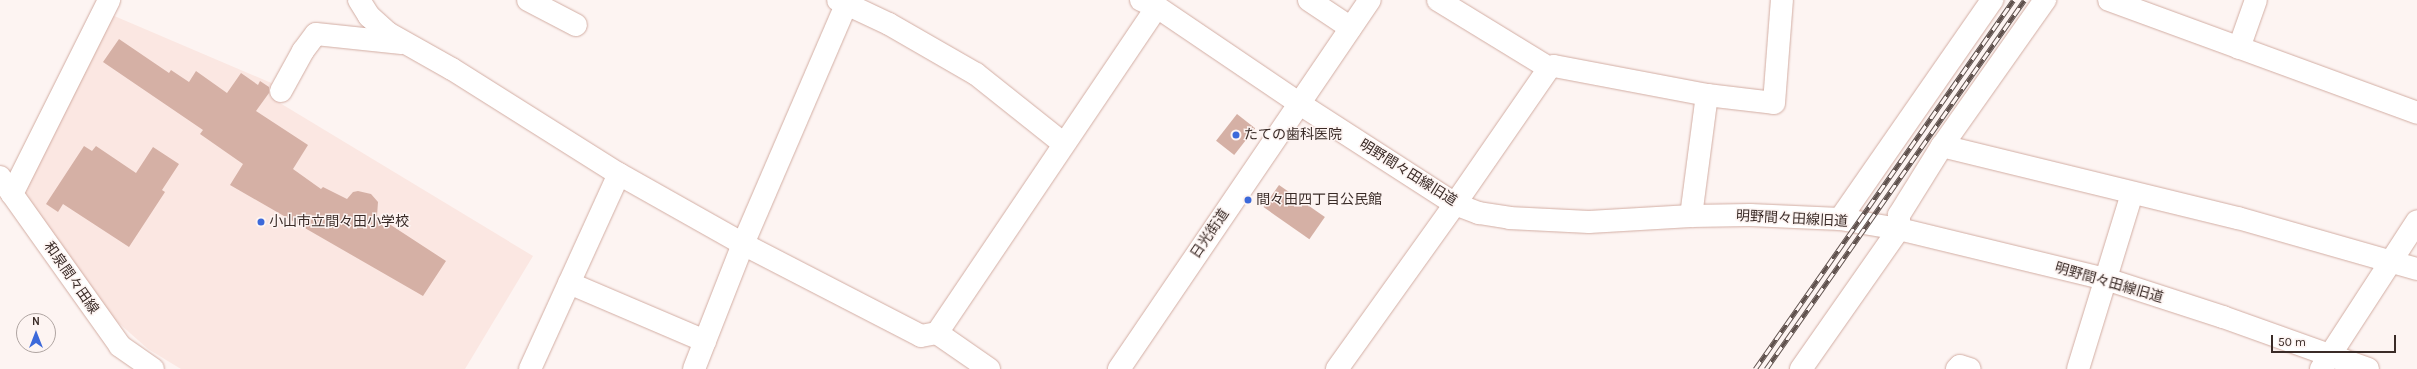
<!DOCTYPE html>
<html>
<head>
<meta charset="utf-8">
<style>
	body { margin:0 }
	#map { position:relative; width:2417px; height:369px; overflow:hidden; background:#fdf4f2; font-family:Karla,"Noto Sans JP",sans-serif }
	div>[style] { position:absolute }
	.built>* { inset:0; background:#fbe7e2 }
	.building>* { inset:0; background:#d5b0a5; transform-origin:0 0 }
	.roads { filter:drop-shadow(0 0 1px #d2ada3) drop-shadow(0 0 1px #d2ada3) }
	.minor>* { height:22px; margin:-11px; padding:0 11px; transform-origin:11px; border-radius:11px; background:#fff }
	.major>* { height:22px; margin:-11px; padding:0 11px; transform-origin:11px; border-radius:11px; background:#fff }
	.highway>* { height:22px; margin:-11px; padding:0 11px; transform-origin:11px; border-radius:11px; background:#fff }
	.rail>* { height:4.5px; margin-top:-2.25px; transform-origin:0; background:repeating-linear-gradient(90deg,#fdf4f2 0 9px,#5e504c 0 18px); box-sizing:border-box; border-block:1px solid #5e504c }
	.dots>* { width:11px; height:11px; translate:-50% -50%; box-sizing:border-box; border:2px solid #fdf4f2; border-radius:50% }
	span { translate:-50% -50%; white-space:nowrap; text-align:center; line-height:1.15; -webkit-text-stroke:3px #fdf4f2; paint-order:stroke }
	.poi-label { font-size:14px; color:#3a2b27 }
	.left { translate:0 -50%; text-align:left }
	.street-label { font-size:14px; color:#3a2b27 }
	.north { position:absolute; left:16px; top:313px; width:40px; height:40px; box-sizing:border-box; background:#fdf4f2; border:1px solid #afa4a1; border-radius:50%; rotate:0deg; font-size:11px; font-weight:700; line-height:16px; text-align:center; color:#3a2b27 }
	.north::after { content:''; display:block; margin:auto; width:14px; height:18px; background:#3c69da; clip-path:polygon(50% 0,100% 100%,50% 72%,0 100%) }
	.scale { position:absolute; left:2271px; top:335px; width:125px; height:18px; box-sizing:border-box; border:2px solid #3a2b27; border-top:0; padding-left:5px; font-size:12px; line-height:14px; white-space:nowrap; color:#3a2b27; -webkit-text-stroke:3px #fdf4f2; paint-order:stroke }
</style>
</head>
<body>
<div id="map">
	<div class="built">
		<div style="clip-path:polygon(112px 15px,276px 85px,270px 97px,533px 256px,465px 369px,181px 369px,148px 349px,104px 310px,22px 188px)"></div>
	</div>
	<div class="building">
		<div style="clip-path:polygon(119px 39px,169px 73px,171px 70px,189px 82px,196px 71px,227px 93px,241px 73px,258px 85px,260px 81px,269px 87px,269px 93px,256px 111px,308px 145px,293px 169px,321px 189px,323px 187px,347px 199px,353px 192px,358px 191px,371px 194px,378px 202px,377px 216px,446px 261px,423px 296px,230px 185px,243px 164px,200px 134px,203px 130px,103px 62px)"></div>
		<div style="left:1237px;top:114px;width:23px;height:34px;rotate:38deg"></div>
		<div style="clip-path:polygon(84px 146px,92px 151px,96px 146px,136px 173px,153px 147px,179px 164px,162px 190px,165px 192px,129px 247px,63px 204px,58px 212px,46px 204px)"></div>
		<div style="left:1279px;top:185px;width:56px;height:27px;rotate:35deg"></div>
	</div>
	<div class="roads">
		<div class="minor">
			<div style="left:359px;top:0;width:19px;rotate:58deg"></div>
			<div style="left:369px;top:16px;width:25px;rotate:42deg"></div>
			<div style="left:388px;top:33px;width:73px;rotate:29.4deg"></div>
			<div style="left:452px;top:69px;width:197px;rotate:32.2deg"></div>
			<div style="left:619px;top:174px;width:142px;rotate:29.4deg"></div>
			<div style="left:743px;top:244px;width:200px;rotate:27.3deg"></div>
			<div style="left:921px;top:336px;width:16px;rotate:-11deg"></div>
			<div style="left:528px;top:0;width:54px;rotate:27.5deg"></div>
			<div style="left:838px;top:0;width:56px;rotate:25.2deg"></div>
			<div style="left:889px;top:24px;width:100px;rotate:29.9deg"></div>
			<div style="left:976px;top:74px;width:112px;rotate:38.5deg"></div>
			<div style="left:1141px;top:0;width:17px;rotate:24deg"></div>
			<div style="left:1157px;top:7px;width:173px;rotate:34.1deg"></div>
			<div style="left:1300px;top:104px;width:184px;rotate:32.8deg"></div>
			<div style="left:1455px;top:204px;width:26px;rotate:21deg"></div>
			<div style="left:1479px;top:213px;width:30px;rotate:9deg"></div>
			<div style="left:1509px;top:218px;width:80px;rotate:2.9deg"></div>
			<div style="left:1589px;top:222px;width:102px;rotate:-3.4deg"></div>
			<div style="left:1691px;top:216px;width:59px;rotate:-1deg"></div>
			<div style="left:1750px;top:215px;width:90px;rotate:2.5deg"></div>
			<div style="left:1840px;top:219px;width:60px;rotate:9.6deg"></div>
			<div style="left:1899px;top:229px;width:213px;rotate:13.6deg"></div>
			<div style="left:2106px;top:279px;width:123px;rotate:18deg"></div>
			<div style="left:2223px;top:317px;width:154px;rotate:19.7deg"></div>
			<div style="left:1309px;top:0;width:50px;rotate:33.7deg"></div>
			<div style="left:1438px;top:0;width:130px;rotate:31.5deg"></div>
			<div style="left:2109px;top:0;width:328px;rotate:20.1deg"></div>
			<div style="left:2239px;top:48px;width:51px;rotate:-70.5deg"></div>
			<div style="left:281px;top:91px;width:46px;rotate:-61.2deg"></div>
			<div style="left:303px;top:51px;width:21px;rotate:-53deg"></div>
			<div style="left:316px;top:34px;width:86px;rotate:6deg"></div>
			<div style="left:1942px;top:146px;width:305px;rotate:13.7deg"></div>
			<div style="left:2238px;top:218px;width:186px;rotate:15.9deg"></div>
			<div style="left:12px;top:194px;width:217px;rotate:-63.4deg"></div>
			<div style="left:1691px;top:216px;width:122px;rotate:-82.5deg"></div>
			<div style="left:1840px;top:219px;width:267px;rotate:-55.2deg"></div>
			<div style="left:569px;top:283px;width:148px;rotate:23.1deg"></div>
			<div style="left:530px;top:369px;width:214px;rotate:-65.5deg"></div>
			<div style="left:694px;top:369px;width:134px;rotate:-68.6deg"></div>
			<div style="left:743px;top:244px;width:266px;rotate:-66.7deg"></div>
			<div style="left:989px;top:369px;width:63px;rotate:-145.3deg"></div>
			<div style="left:937px;top:333px;width:393px;rotate:-56deg"></div>
			<div style="left:1337px;top:369px;width:203px;rotate:-54.4deg"></div>
			<div style="left:1455px;top:204px;width:165px;rotate:-55.3deg"></div>
			<div style="left:1549px;top:68px;width:5px;rotate:-22deg"></div>
			<div style="left:1554px;top:66px;width:156px;rotate:10.7deg"></div>
			<div style="left:1707px;top:95px;width:67px;rotate:6.8deg"></div>
			<div style="left:1774px;top:103px;width:103px;rotate:-85.6deg"></div>
			<div style="left:1801px;top:369px;width:171px;rotate:-55deg"></div>
			<div style="left:1899px;top:229px;width:14px;rotate:-90deg"></div>
			<div style="left:1899px;top:215px;width:81px;rotate:-58.1deg"></div>
			<div style="left:1942px;top:146px;width:179px;rotate:-54.8deg"></div>
			<div style="left:1957px;top:369px;width:4px;rotate:-45deg"></div>
			<div style="left:1960px;top:366px;width:10px;rotate:17deg"></div>
			<div style="left:2078px;top:369px;width:184px;rotate:-72.9deg"></div>
			<div style="left:2321px;top:369px;width:176px;rotate:-57deg"></div>
		</div>
		<div class="major">
			<div style="left:0;top:177px;width:207px;rotate:54.6deg"></div>
			<div style="left:120px;top:346px;width:40px;rotate:34.9deg"></div>
		</div>
		<div class="highway">
			<div style="left:1119px;top:369px;width:446px;rotate:-55.8deg"></div>
		</div>
	</div>
	<div class="rail">
		<div style="left:1755px;top:369px;width:450px;rotate:-55deg"></div>
		<div style="left:1766px;top:369px;width:450px;rotate:-55deg"></div>
	</div>
	<div class="dots">
		<div style="left:1236px;top:135px;background:#3c69da"></div>
		<div style="left:1248px;top:200px;background:#3c69da"></div>
		<div style="left:261px;top:222px;background:#3c69da"></div>
	</div>
	<div class="poi-label">
		<span class="left" style="left:1244px;top:135px">たての歯科医院</span>
		<span class="left" style="left:1256px;top:200px">間々田四丁目公民館</span>
		<span class="left" style="left:269px;top:222px">小山市立間々田小学校</span>
	</div>
	<div class="street-label">
		<span style="left:1408px;top:173px;rotate:32deg">明野間々田線旧道</span>
		<span style="left:1792px;top:219px;rotate:3deg">明野間々田線旧道</span>
		<span style="left:1210px;top:234px;rotate:-56deg">日光街道</span>
		<span style="left:71px;top:278px;rotate:55deg">和泉間々田線</span>
		<span style="left:2109px;top:283px;rotate:16deg">明野間々田線旧道</span>
	</div>
	<div class="north">N</div>
	<div class="scale">50 m</div>
</div>
</body>
</html>
